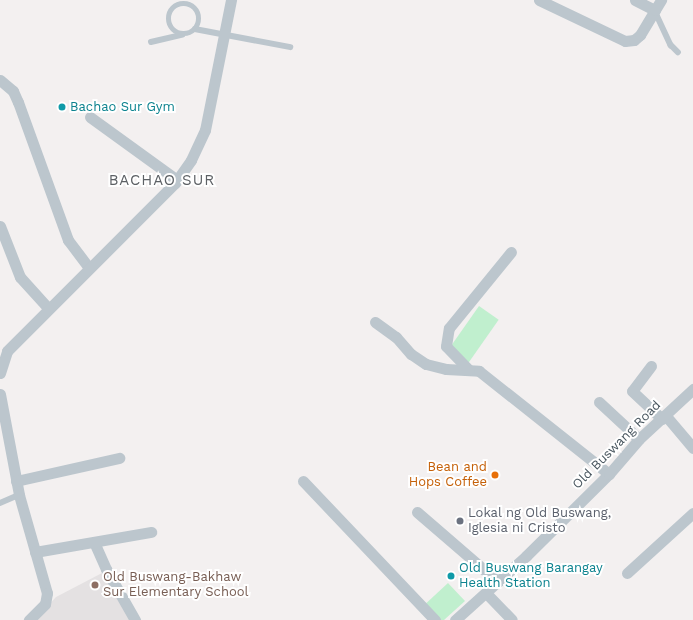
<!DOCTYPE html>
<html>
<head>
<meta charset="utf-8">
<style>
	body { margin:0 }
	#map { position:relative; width:693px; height:620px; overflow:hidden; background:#f3f0f0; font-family:"Work Sans",sans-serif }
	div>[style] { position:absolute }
	.education>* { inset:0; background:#e4e1e2 }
	.green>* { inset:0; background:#c0efce; transform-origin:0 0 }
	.lane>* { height:5.5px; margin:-2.75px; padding:0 2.75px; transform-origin:2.75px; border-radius:2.75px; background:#bcc6cd }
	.lane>.ring { margin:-2.75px; padding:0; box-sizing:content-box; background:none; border:5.5px solid #bcc6cd; border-radius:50% }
	.street>* { height:11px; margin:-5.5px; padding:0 5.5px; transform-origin:5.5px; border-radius:5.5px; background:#bcc6cd }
	.dots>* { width:11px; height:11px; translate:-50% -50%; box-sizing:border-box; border:2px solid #fff; border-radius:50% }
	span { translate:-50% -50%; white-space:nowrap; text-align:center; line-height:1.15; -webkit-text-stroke:4px #fff; paint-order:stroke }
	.culture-label { font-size:13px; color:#0d838f }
	.left { translate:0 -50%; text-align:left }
	.street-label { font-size:13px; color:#48555e }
	.food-label { font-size:13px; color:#c56008 }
	.right { translate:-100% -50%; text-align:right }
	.worship-label { font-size:13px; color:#5b616d }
	.education-label { font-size:13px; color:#785e54 }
	.quarter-label { font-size:15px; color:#5d6165; letter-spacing:1px }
</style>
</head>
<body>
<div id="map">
	<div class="education">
		<div style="clip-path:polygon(102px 573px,132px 620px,35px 620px,56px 597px)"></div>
	</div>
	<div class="green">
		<div style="left:479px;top:306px;width:24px;height:55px;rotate:35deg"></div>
		<div style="clip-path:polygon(448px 583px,465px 601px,444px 620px,432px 620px,421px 608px)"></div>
	</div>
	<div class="lane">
		<div class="ring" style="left:169px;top:4px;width:24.5px;height:24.5px"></div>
		<div style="left:655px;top:11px;width:38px;rotate:65deg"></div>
		<div style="left:671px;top:45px;width:10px;rotate:45deg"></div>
		<div style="left:195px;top:29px;width:97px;rotate:10.7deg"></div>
		<div style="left:151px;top:42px;width:32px;rotate:-13deg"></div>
		<div style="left:0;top:503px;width:21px;rotate:-23deg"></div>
	</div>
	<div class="street">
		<div style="left:539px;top:0;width:95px;rotate:25.5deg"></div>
		<div style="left:625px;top:41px;width:9px;rotate:-6deg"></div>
		<div style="left:634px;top:40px;width:8px;rotate:-40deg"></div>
		<div style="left:640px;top:35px;width:29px;rotate:-59deg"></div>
		<div style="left:635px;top:0;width:22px;rotate:27deg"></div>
		<div style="left:655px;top:10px;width:12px;rotate:-59deg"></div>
		<div style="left:0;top:80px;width:17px;rotate:40deg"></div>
		<div style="left:13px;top:91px;width:12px;rotate:66deg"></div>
		<div style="left:18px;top:102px;width:147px;rotate:70.1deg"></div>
		<div style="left:68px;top:240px;width:35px;rotate:53deg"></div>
		<div style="left:90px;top:117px;width:107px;rotate:35.9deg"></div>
		<div style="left:0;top:226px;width:55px;rotate:68.6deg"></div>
		<div style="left:20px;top:277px;width:42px;rotate:47.9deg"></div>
		<div style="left:375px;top:322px;width:26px;rotate:36deg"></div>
		<div style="left:396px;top:337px;width:23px;rotate:49deg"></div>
		<div style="left:411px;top:354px;width:18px;rotate:34deg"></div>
		<div style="left:426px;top:364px;width:21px;rotate:14deg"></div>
		<div style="left:446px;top:369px;width:33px;rotate:3deg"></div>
		<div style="left:479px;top:371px;width:166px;rotate:38.4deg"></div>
		<div style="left:651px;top:366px;width:31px;rotate:127deg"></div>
		<div style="left:632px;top:391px;width:41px;rotate:43deg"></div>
		<div style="left:469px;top:370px;width:33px;rotate:-134deg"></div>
		<div style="left:446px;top:346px;width:18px;rotate:-81deg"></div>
		<div style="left:449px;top:328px;width:98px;rotate:-50.8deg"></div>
		<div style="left:0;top:373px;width:23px;rotate:-72deg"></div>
		<div style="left:7px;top:351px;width:238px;rotate:-45deg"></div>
		<div style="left:175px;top:183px;width:28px;rotate:-55deg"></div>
		<div style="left:191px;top:160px;width:33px;rotate:-65deg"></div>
		<div style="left:205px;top:130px;width:133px;rotate:-78.7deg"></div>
		<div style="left:0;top:394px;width:103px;rotate:79.3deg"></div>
		<div style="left:19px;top:495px;width:102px;rotate:74.1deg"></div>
		<div style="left:47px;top:593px;width:11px;rotate:100deg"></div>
		<div style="left:45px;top:604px;width:23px;rotate:135deg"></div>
		<div style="left:599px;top:402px;width:54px;rotate:42.8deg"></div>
		<div style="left:666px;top:416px;width:42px;rotate:49.8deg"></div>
		<div style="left:16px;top:481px;width:106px;rotate:-12.6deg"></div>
		<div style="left:303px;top:481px;width:192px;rotate:46.5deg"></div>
		<div style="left:417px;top:512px;width:107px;rotate:40.8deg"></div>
		<div style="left:94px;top:542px;width:30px;rotate:66deg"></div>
		<div style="left:106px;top:569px;width:59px;rotate:60.4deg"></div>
		<div style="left:35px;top:552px;width:118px;rotate:-9.8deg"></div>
		<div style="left:627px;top:573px;width:89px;rotate:-42.3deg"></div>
		<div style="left:486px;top:593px;width:37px;rotate:46deg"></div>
		<div style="left:455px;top:620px;width:96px;rotate:-42deg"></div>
		<div style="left:526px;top:556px;width:117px;rotate:-44.7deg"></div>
		<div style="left:609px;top:474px;width:46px;rotate:-49.4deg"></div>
		<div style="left:639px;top:439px;width:74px;rotate:-42.8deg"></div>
	</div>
	<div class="dots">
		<div style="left:62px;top:107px;background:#0f9aa8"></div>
		<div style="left:495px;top:475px;background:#e8710a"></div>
		<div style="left:460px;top:521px;background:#6b7280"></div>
		<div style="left:451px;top:576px;background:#0f9aa8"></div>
		<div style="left:95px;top:585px;background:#8d6e63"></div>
	</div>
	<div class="culture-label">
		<span class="left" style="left:70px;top:107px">Bachao Sur Gym</span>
		<span class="left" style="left:459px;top:576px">Old Buswang Barangay<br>Health Station</span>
	</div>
	<div class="street-label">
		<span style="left:617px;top:445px;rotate:-45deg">Old Buswang Road</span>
	</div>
	<div class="food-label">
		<span class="right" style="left:487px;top:475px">Bean and<br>Hops Coffee</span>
	</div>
	<div class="worship-label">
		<span class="left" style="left:468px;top:521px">Lokal ng Old Buswang,<br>Iglesia ni Cristo</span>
	</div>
	<div class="education-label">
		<span class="left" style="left:103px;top:585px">Old Buswang-Bakhaw<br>Sur Elementary School</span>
	</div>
	<div class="quarter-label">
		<span style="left:162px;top:181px">BACHAO SUR</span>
	</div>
</div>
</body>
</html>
